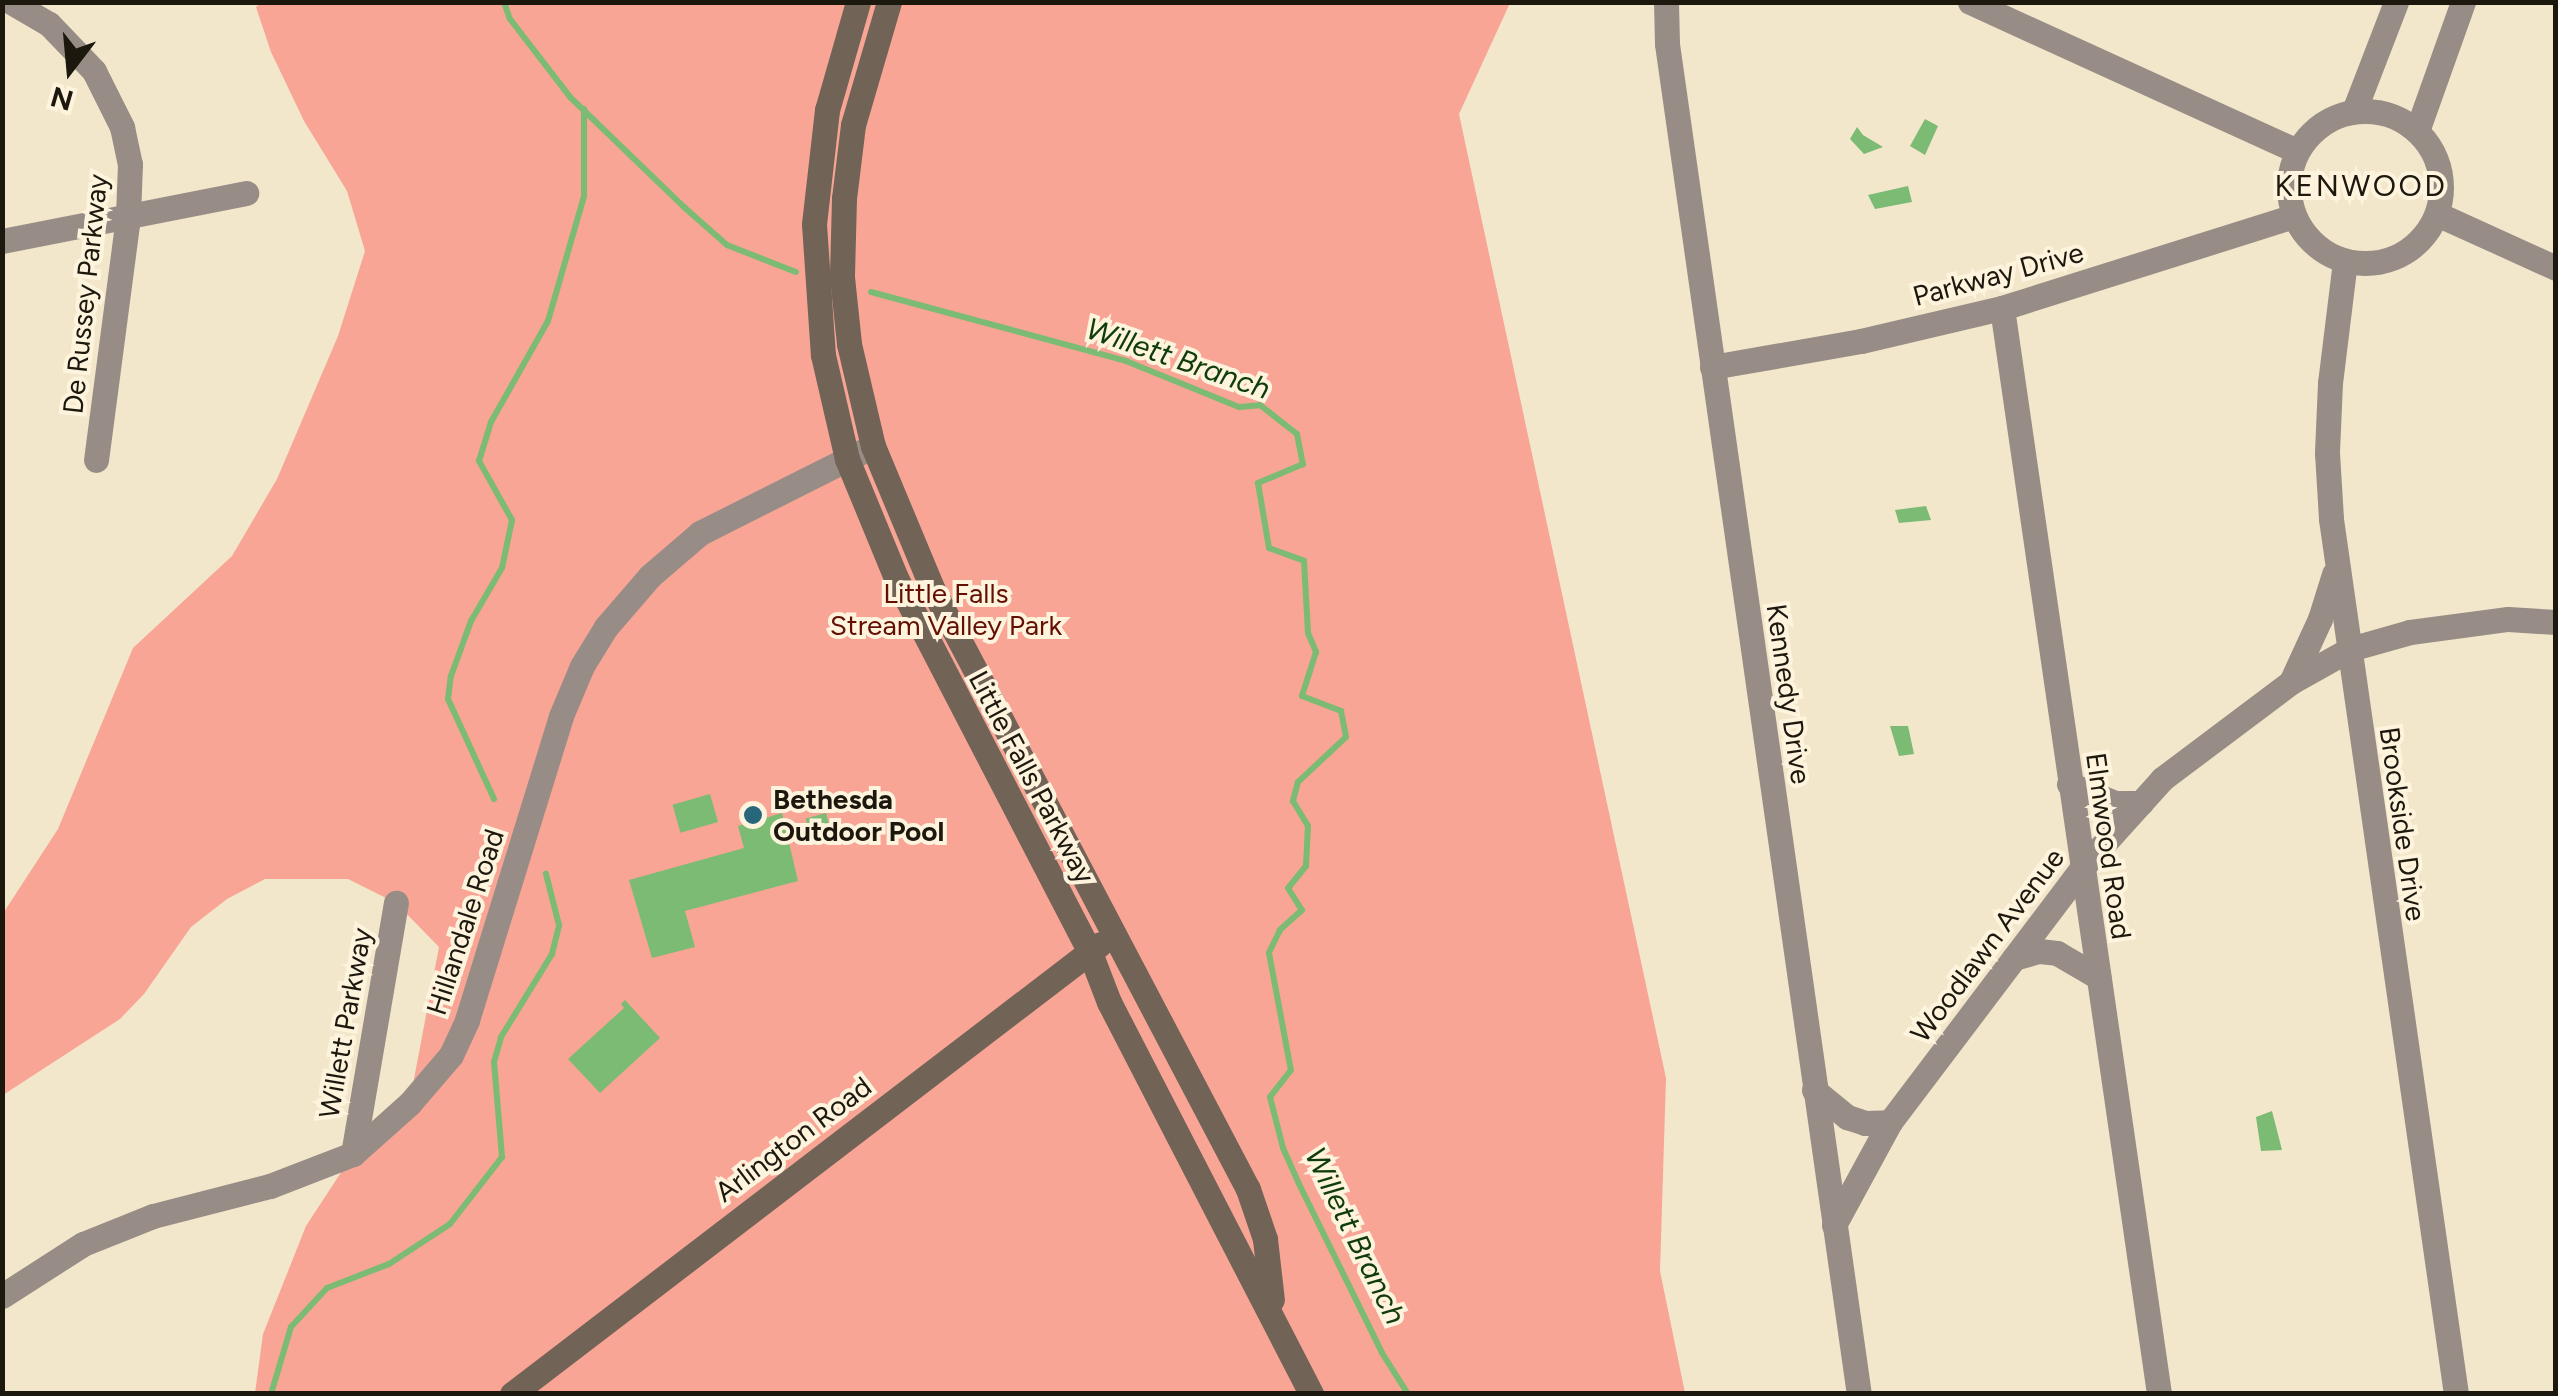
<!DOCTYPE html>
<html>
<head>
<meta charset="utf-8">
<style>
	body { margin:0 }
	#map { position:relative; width:2558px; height:1396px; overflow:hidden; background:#f3e7cb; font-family:Figtree,sans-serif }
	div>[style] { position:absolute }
	.green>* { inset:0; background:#f8a595 }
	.water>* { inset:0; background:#7bbb74; transform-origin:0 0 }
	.stream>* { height:6px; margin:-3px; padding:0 3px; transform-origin:3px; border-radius:3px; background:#7bbb74 }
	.street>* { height:25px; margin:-12.5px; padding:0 12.5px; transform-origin:12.5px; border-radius:12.5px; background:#988d86 }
	.street>.ring { margin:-12.5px; padding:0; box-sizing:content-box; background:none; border:25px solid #988d86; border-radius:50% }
	.secondary>* { height:25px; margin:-12.5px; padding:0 12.5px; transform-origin:12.5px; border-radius:12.5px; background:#726357 }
	.dots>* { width:28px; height:28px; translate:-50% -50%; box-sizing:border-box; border:5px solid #fef4de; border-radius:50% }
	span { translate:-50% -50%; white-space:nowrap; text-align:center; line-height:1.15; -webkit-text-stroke:8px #fef4de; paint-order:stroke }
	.street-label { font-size:28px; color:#1c180e }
	.park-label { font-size:28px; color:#640f04 }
	.poi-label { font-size:28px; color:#1c180e; font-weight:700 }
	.left { translate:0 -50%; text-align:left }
	.neighbourhood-label { font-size:30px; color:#1c180e; letter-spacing:2.5px }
	.water-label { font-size:30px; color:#103c0b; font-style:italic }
	.frame { position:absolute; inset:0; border:5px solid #1c180e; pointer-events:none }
	.north { position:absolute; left:20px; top:20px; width:100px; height:100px; -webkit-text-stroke:8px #fef4de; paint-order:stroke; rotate:196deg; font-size:28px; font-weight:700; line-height:40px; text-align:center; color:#1c180e }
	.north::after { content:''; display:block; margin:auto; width:35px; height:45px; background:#1c180e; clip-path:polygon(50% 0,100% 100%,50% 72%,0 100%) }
</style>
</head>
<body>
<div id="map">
	<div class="green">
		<div style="clip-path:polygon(261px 3px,1510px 3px,1459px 114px,1666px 1078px,1660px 1271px,1685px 1393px,255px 1393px,263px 1334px,306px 1226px,353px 1154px,410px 1100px,439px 947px,396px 903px,348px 879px,265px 879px,227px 899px,191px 927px,144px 994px,120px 1019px,3px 1095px,2px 915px,58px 829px,133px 648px,232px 556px,277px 479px,338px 336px,365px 251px,347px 191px,304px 121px,271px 52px,256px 7px)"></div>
	</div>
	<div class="water">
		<div style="clip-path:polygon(1925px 119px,1938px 126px,1925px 155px,1910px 146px)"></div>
		<div style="clip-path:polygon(1857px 127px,1863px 135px,1883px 147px,1864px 154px,1850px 139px)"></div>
		<div style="clip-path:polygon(1908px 186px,1912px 202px,1875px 209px,1868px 195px)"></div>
		<div style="clip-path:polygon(1926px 506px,1931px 520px,1899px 523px,1895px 510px)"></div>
		<div style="clip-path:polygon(1890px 726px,1908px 726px,1914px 754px,1899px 756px)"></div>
		<div style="left:710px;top:794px;width:29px;height:39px;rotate:74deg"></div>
		<div style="clip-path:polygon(782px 813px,798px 881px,685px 911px,695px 947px,652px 958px,629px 880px,744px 848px,738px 826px)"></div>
		<div style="left:826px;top:813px;width:27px;height:21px;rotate:75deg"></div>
		<div style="clip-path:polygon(625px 1000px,660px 1038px,600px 1093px,568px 1059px,624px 1008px,621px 1004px)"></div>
		<div style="clip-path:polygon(2272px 1111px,2282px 1150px,2261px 1151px,2256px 1117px)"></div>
	</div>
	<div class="stream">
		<div style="left:504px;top:2px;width:18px;rotate:71deg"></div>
		<div style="left:510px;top:19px;width:98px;rotate:52.4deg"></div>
		<div style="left:570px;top:97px;width:160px;rotate:44deg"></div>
		<div style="left:685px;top:208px;width:56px;rotate:41.4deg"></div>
		<div style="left:727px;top:245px;width:74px;rotate:21.4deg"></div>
		<div style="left:871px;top:292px;width:264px;rotate:15.1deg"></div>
		<div style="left:1126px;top:361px;width:122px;rotate:22.2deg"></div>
		<div style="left:1239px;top:407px;width:21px;rotate:-5deg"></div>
		<div style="left:1260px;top:405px;width:47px;rotate:38.1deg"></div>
		<div style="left:1297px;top:434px;width:31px;rotate:79deg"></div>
		<div style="left:1303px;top:464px;width:49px;rotate:157.1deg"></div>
		<div style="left:1258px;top:483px;width:66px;rotate:80.4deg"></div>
		<div style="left:1269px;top:548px;width:37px;rotate:20deg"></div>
		<div style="left:1304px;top:561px;width:72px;rotate:86.8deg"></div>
		<div style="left:1308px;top:633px;width:21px;rotate:67deg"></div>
		<div style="left:1316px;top:652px;width:46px;rotate:107.7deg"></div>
		<div style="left:1302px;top:696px;width:42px;rotate:21deg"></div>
		<div style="left:1341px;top:711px;width:26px;rotate:79deg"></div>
		<div style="left:1346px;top:737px;width:66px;rotate:136.8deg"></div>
		<div style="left:1298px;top:782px;width:20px;rotate:105deg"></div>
		<div style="left:1293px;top:801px;width:29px;rotate:59deg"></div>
		<div style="left:1308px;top:826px;width:40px;rotate:92.9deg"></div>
		<div style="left:1306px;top:866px;width:28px;rotate:129deg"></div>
		<div style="left:1288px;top:888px;width:26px;rotate:58deg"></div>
		<div style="left:1302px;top:910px;width:30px;rotate:138deg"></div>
		<div style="left:1280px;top:930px;width:25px;rotate:116deg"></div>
		<div style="left:1269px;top:953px;width:119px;rotate:79.4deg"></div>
		<div style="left:1291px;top:1070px;width:34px;rotate:128deg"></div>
		<div style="left:1270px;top:1097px;width:53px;rotate:75.7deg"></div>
		<div style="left:1283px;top:1148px;width:39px;rotate:66deg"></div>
		<div style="left:1299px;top:1184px;width:188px;rotate:63.8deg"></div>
		<div style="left:1382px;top:1353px;width:49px;rotate:57.6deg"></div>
		<div style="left:494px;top:799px;width:110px;rotate:-114.7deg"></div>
		<div style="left:448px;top:699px;width:23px;rotate:-83deg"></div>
		<div style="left:451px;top:676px;width:59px;rotate:-70deg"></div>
		<div style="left:471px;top:621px;width:61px;rotate:-59.7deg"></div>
		<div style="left:502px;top:568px;width:49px;rotate:-78.2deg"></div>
		<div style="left:512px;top:520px;width:68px;rotate:-119.2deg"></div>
		<div style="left:479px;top:461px;width:41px;rotate:-72.9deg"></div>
		<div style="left:491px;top:422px;width:116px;rotate:-60.6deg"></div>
		<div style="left:548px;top:321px;width:130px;rotate:-73.9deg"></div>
		<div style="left:584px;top:196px;width:87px;rotate:-90deg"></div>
		<div style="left:271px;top:1394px;width:70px;rotate:-73.4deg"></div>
		<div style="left:291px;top:1327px;width:53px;rotate:-47.3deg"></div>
		<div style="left:327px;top:1288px;width:66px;rotate:-21.2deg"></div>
		<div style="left:389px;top:1264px;width:73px;rotate:-33.3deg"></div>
		<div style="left:450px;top:1224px;width:85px;rotate:-52.2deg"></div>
		<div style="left:502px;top:1157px;width:95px;rotate:-94.8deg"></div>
		<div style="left:494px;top:1062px;width:26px;rotate:-74deg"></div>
		<div style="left:501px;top:1037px;width:97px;rotate:-58.4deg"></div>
		<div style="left:552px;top:954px;width:30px;rotate:-76deg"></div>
		<div style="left:559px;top:925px;width:53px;rotate:-104.3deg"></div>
	</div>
	<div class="street">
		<div style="left:11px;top:2px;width:44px;rotate:30.1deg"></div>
		<div style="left:49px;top:24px;width:65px;rotate:46.2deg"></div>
		<div style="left:94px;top:71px;width:63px;rotate:63.4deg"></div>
		<div style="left:122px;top:127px;width:38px;rotate:78deg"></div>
		<div style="left:130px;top:164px;width:53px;rotate:92.2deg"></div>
		<div style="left:128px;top:217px;width:245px;rotate:97.5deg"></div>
		<div style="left:1666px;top:2px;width:42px;rotate:88.6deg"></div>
		<div style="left:1667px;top:44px;width:1364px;rotate:81.91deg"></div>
		<div style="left:1970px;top:2px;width:359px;rotate:24.5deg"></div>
		<div class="ring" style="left:2289px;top:111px;width:127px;height:127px"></div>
		<div style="left:2354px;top:111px;width:117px;rotate:-68.9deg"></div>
		<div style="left:2417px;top:131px;width:137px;rotate:-70.4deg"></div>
		<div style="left:2437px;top:214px;width:131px;rotate:24.4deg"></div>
		<div style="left:2px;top:241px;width:249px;rotate:-11.1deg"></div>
		<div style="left:2345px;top:261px;width:123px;rotate:97deg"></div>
		<div style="left:2330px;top:383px;width:70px;rotate:92.5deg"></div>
		<div style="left:2327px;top:453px;width:66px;rotate:86.5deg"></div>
		<div style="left:2331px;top:519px;width:884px;rotate:81.87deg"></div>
		<div style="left:2002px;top:308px;width:1097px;rotate:81.77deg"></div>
		<div style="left:1712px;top:367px;width:151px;rotate:-9.9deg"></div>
		<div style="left:1861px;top:341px;width:145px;rotate:-13.2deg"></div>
		<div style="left:2002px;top:308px;width:306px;rotate:-17.5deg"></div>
		<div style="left:2291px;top:682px;width:69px;rotate:-65.3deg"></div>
		<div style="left:2320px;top:619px;width:47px;rotate:-72.7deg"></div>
		<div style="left:2069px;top:784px;width:50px;rotate:22.4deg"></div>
		<div style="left:2115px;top:803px;width:26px"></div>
		<div style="left:2014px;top:958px;width:26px;rotate:-16deg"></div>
		<div style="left:2039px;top:951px;width:18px;rotate:6deg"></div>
		<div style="left:2057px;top:953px;width:48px;rotate:30.3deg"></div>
		<div style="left:1814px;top:1090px;width:43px;rotate:39.3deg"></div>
		<div style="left:1847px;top:1117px;width:19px;rotate:18deg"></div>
		<div style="left:1865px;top:1123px;width:25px;rotate:-2deg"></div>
		<div style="left:353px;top:1154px;width:255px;rotate:-80.3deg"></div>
		<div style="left:1834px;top:1225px;width:117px;rotate:-61.5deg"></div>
		<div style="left:1890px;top:1122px;width:318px;rotate:-52.9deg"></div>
		<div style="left:2082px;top:868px;width:120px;rotate:-48deg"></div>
		<div style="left:2162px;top:779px;width:161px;rotate:-36.9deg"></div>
		<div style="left:2291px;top:682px;width:68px;rotate:-29.2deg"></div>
		<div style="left:2350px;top:649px;width:62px;rotate:-15.8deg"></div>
		<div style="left:2410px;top:632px;width:99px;rotate:-7.6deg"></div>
		<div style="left:2508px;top:619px;width:48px;rotate:3.6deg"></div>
		<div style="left:2px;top:1296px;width:96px;rotate:-32.7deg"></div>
		<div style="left:83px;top:1244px;width:75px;rotate:-21.8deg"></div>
		<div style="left:153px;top:1216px;width:121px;rotate:-14.4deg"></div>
		<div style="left:270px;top:1186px;width:89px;rotate:-21.1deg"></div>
		<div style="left:353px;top:1154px;width:76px;rotate:-41.8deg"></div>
		<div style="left:410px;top:1103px;width:63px;rotate:-49.5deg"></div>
		<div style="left:451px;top:1055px;width:38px;rotate:-65deg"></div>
		<div style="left:467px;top:1020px;width:318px;rotate:-72.8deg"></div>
		<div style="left:561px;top:716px;width:54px;rotate:-67.2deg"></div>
		<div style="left:582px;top:666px;width:46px;rotate:-58.4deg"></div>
		<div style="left:606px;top:627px;width:67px;rotate:-49.2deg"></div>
		<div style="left:650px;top:576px;width:66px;rotate:-40.7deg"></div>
		<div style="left:700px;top:533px;width:194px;rotate:-26.7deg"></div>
	</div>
	<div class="secondary">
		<div style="left:858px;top:2px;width:112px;rotate:106deg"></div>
		<div style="left:827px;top:110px;width:115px;rotate:96.5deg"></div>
		<div style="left:814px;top:224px;width:131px;rotate:86.1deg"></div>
		<div style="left:823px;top:355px;width:107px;rotate:77deg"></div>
		<div style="left:847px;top:459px;width:129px;rotate:67.6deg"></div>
		<div style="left:896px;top:578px;width:419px;rotate:62.6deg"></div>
		<div style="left:1089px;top:950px;width:56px;rotate:69deg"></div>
		<div style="left:1109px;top:1002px;width:441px;rotate:62.7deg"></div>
		<div style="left:889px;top:2px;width:128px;rotate:106.3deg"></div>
		<div style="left:853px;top:125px;width:74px;rotate:97deg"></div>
		<div style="left:844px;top:198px;width:79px;rotate:91.5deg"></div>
		<div style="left:842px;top:277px;width:67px;rotate:84deg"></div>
		<div style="left:849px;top:344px;width:105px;rotate:76.8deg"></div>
		<div style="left:873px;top:446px;width:154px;rotate:67.4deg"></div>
		<div style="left:932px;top:588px;width:679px;rotate:62.27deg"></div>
		<div style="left:1248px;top:1189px;width:53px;rotate:71.2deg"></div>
		<div style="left:1265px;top:1239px;width:61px;rotate:83.5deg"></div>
		<div style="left:512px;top:1394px;width:740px;rotate:-37.43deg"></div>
	</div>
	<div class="dots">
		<div style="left:753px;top:815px;background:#28667c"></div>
	</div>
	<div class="street-label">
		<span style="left:1998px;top:274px;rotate:-15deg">Parkway Drive</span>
		<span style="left:85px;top:294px;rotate:-84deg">De Russey Parkway</span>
		<span style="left:1789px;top:694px;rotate:82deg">Kennedy Drive</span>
		<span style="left:1032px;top:777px;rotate:62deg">Little Falls Parkway</span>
		<span style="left:2403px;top:824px;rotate:82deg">Brookside Drive</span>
		<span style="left:2109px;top:846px;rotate:82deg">Elmwood Road</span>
		<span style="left:465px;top:922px;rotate:-72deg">Hillandale Road</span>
		<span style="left:1987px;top:945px;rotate:-53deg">Woodlawn Avenue</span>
		<span style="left:345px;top:1023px;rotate:-80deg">Willett Parkway</span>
		<span style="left:793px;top:1139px;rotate:-37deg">Arlington Road</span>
	</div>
	<div class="park-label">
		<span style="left:946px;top:609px">Little Falls<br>Stream Valley Park</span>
	</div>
	<div class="poi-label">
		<span class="left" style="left:773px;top:815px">Bethesda<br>Outdoor Pool</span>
	</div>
	<div class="neighbourhood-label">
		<span style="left:2361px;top:186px">KENWOOD</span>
	</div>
	<div class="water-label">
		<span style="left:1178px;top:359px;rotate:19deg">Willett Branch</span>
		<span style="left:1355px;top:1236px;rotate:64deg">Willett Branch</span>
	</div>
	<div class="frame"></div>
	<div class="north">N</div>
</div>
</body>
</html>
